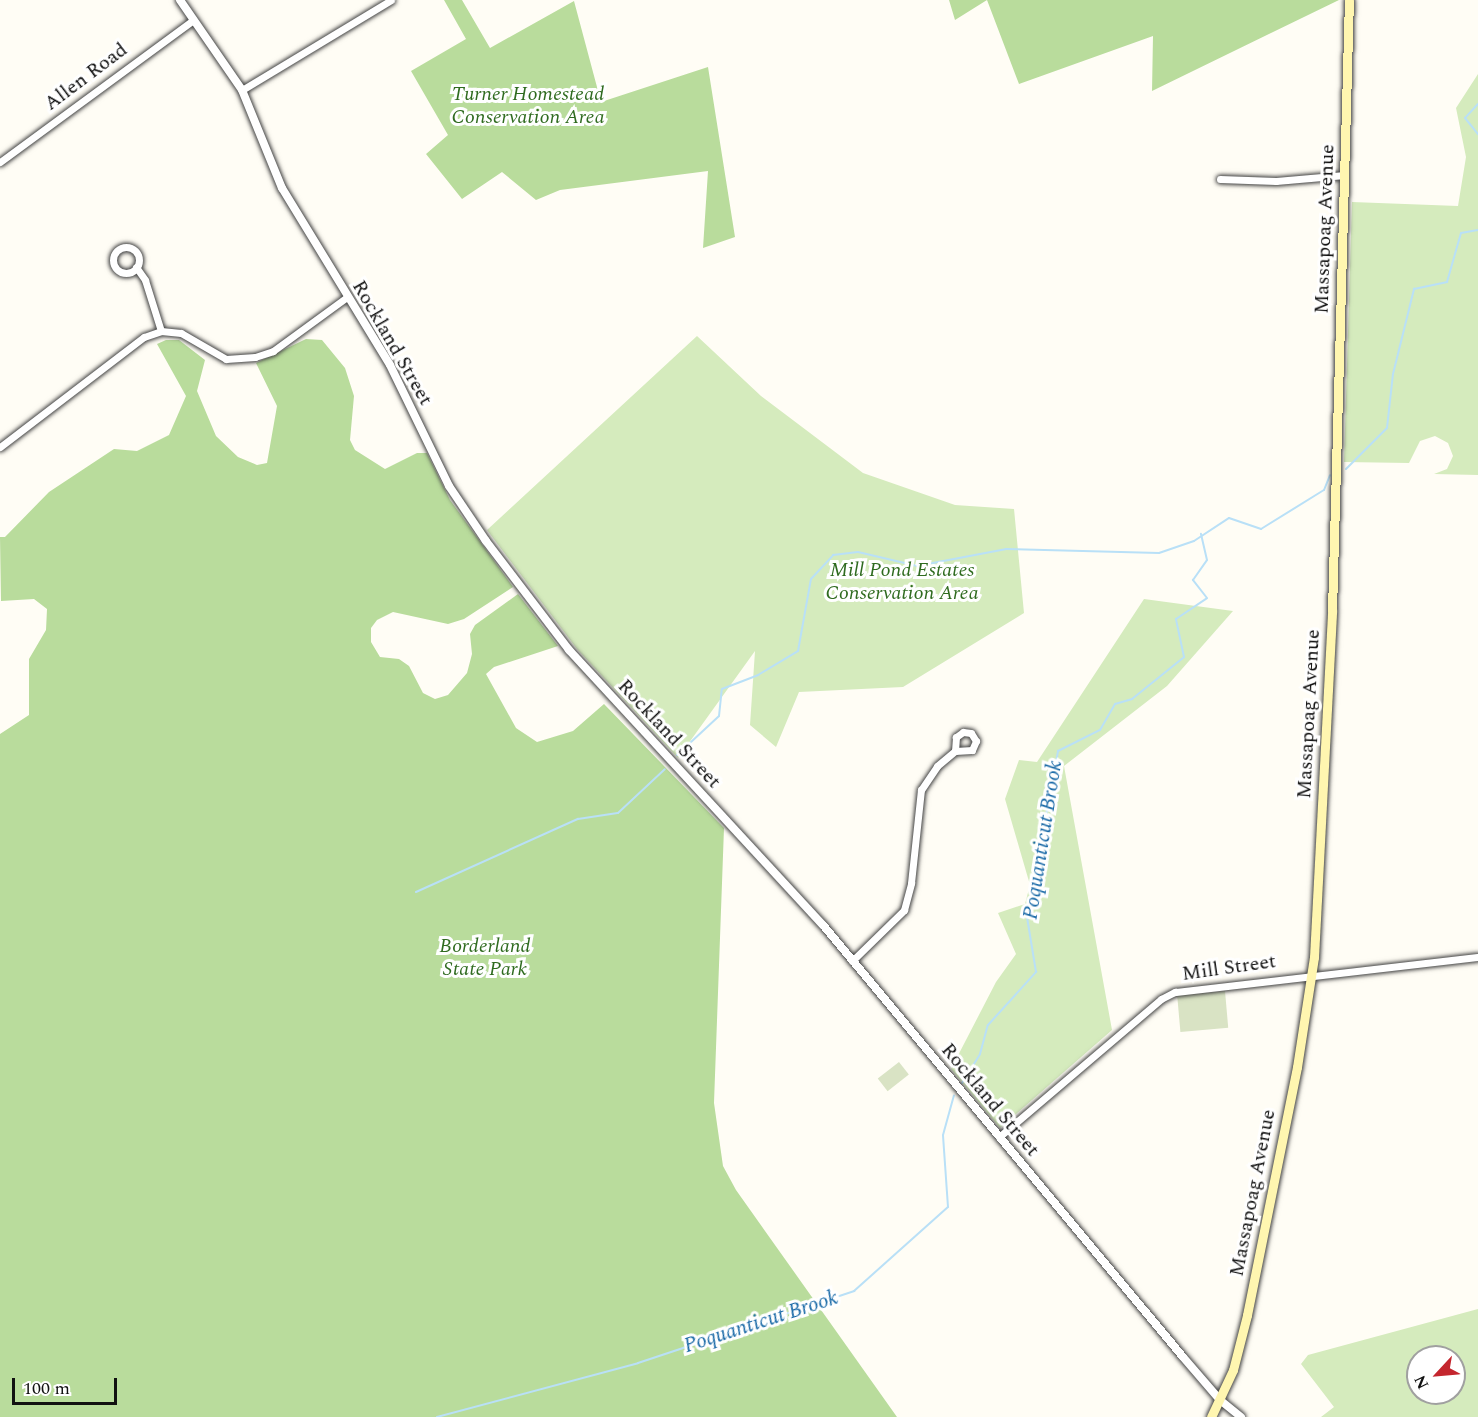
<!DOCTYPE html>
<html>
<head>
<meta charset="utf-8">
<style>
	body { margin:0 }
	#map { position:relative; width:1478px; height:1417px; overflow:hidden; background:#fffdf5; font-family:Spectral,serif }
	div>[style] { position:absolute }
	.green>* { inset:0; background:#d5ebbd }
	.forest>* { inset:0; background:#b9dc9c }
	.cemetery>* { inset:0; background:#d9e3c4; transform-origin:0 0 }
	.stream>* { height:2px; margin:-1px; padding:0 1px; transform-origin:1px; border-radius:1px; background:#b9e0f7 }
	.roads { filter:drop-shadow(0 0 2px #444) drop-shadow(0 0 2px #444) }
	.minor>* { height:7px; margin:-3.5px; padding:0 3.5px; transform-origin:3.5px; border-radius:3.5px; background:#fff }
	.minor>.ring { margin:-3.5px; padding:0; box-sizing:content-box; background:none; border:7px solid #fff; border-radius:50% }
	.tertiary>* { height:8px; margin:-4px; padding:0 4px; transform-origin:4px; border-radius:4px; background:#fff }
	.secondary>* { height:9px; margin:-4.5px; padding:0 4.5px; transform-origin:4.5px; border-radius:4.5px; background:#fff6b0 }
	span { translate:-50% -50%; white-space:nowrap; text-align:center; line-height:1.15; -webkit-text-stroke:6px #fff; paint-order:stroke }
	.street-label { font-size:20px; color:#111 }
	.park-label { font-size:20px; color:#2f6b1f; font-style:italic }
	.water-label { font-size:21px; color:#1768a6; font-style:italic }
	.north { position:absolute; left:1406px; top:1345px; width:60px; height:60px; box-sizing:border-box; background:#fff; border:2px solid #a0a0a0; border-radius:50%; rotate:244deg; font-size:16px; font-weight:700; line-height:24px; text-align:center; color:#111 }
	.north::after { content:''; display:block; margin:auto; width:21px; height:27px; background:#c4262e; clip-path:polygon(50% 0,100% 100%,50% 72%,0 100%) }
	.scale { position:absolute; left:12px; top:1378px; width:105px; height:27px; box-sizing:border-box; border:3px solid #111; border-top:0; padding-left:8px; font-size:18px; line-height:21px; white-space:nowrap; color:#111; -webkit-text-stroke:4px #fff; paint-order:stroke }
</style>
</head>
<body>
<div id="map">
	<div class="green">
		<div style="clip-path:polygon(1478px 74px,1478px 475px,1434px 474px,1447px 469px,1453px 456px,1448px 443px,1435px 436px,1420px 441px,1409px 463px,1344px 462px,1352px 202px,1458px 206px,1466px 157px,1456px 108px)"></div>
		<div style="clip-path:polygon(697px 336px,761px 396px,863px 473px,955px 505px,1014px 509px,1024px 613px,903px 687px,799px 692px,776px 747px,750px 725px,755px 651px,678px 758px,577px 649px,487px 530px)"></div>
		<div style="clip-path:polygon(1144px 599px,1233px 611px,1167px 686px,1064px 766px,1112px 1030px,1000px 1128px,951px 1069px,996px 982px,1016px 954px,998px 913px,1025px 904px,1030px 885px,1005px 799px,1019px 760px,1037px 762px)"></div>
		<div style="clip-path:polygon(evenodd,1478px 1309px,1478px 1417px,1321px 1417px,1334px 1407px,1301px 1364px,1308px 1355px,1478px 1309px,1418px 1357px,1454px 1357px,1454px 1393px,1418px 1393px,1418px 1357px)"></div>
	</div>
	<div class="forest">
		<div style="clip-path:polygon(444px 0,462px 0,490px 48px,574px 1px,601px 102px,708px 67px,735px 237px,703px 248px,708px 171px,560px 190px,536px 200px,502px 172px,462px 199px,426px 154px,448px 135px,411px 71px,466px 39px)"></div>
		<div style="clip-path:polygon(949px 0,1339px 0,1152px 91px,1153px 36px,1019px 84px,987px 0,955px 20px)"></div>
		<div style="clip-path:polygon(306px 339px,322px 340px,345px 368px,354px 396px,350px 440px,355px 450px,385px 469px,417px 453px,427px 453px,450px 500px,513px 587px,464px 619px,448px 624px,393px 612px,377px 620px,371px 628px,371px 642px,380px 657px,399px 659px,409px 666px,423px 693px,435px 699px,448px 695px,467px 673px,472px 654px,470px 634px,475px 625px,518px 594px,558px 646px,494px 667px,486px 674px,516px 728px,537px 742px,573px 731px,604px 704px,724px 828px,714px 1103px,723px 1166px,736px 1190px,897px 1417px,0 1417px,0 734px,29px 715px,29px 659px,46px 630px,47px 609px,34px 599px,1px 601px,0 537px,5px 537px,49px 492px,114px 449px,137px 451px,169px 435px,186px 396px,157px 344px,166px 340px,179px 340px,205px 360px,197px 391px,216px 436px,238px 457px,257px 465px,267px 463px,277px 406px,256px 363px)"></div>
	</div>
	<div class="cemetery">
		<div style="left:1225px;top:991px;width:37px;height:48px;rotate:85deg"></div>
		<div style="left:899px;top:1062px;width:16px;height:27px;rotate:52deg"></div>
	</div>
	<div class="stream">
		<div style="left:1478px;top:104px;width:19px;rotate:133deg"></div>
		<div style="left:1465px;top:118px;width:21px;rotate:51deg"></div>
		<div style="left:1346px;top:469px;width:58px;rotate:-45deg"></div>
		<div style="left:1387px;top:428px;width:54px;rotate:-83.7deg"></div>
		<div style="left:1393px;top:374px;width:88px;rotate:-76.1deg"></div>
		<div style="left:1414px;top:289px;width:34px;rotate:-12deg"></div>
		<div style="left:1447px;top:282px;width:51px;rotate:-74.1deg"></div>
		<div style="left:1461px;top:233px;width:17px;rotate:-10deg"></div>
		<div style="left:677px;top:755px;width:57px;rotate:-42.9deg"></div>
		<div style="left:719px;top:716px;width:27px;rotate:-84deg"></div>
		<div style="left:722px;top:689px;width:39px;rotate:-21deg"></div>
		<div style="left:758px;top:675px;width:47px;rotate:-31deg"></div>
		<div style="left:798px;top:651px;width:73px;rotate:-79.8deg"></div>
		<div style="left:811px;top:579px;width:33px;rotate:-47deg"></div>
		<div style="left:833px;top:555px;width:25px;rotate:-7deg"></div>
		<div style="left:858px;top:552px;width:61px;rotate:13.3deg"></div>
		<div style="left:917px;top:566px;width:91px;rotate:-10.8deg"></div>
		<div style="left:1006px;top:549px;width:153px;rotate:1.5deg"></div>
		<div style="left:1159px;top:553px;width:37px;rotate:-19deg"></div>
		<div style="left:1194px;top:541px;width:42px;rotate:-33.3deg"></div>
		<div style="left:1229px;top:518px;width:34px;rotate:19deg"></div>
		<div style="left:1261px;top:529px;width:74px;rotate:-31.8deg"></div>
		<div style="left:1324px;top:490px;width:16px;rotate:-68deg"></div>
		<div style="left:416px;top:892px;width:178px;rotate:-24.3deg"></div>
		<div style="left:578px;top:819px;width:40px;rotate:-8.5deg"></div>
		<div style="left:618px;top:813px;width:64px;rotate:-43.1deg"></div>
		<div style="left:962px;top:1083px;width:34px;rotate:-58deg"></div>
		<div style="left:980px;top:1054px;width:30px;rotate:-75deg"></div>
		<div style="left:988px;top:1025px;width:72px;rotate:-47.8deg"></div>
		<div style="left:1036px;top:972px;width:56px;rotate:-99.3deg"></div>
		<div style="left:1027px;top:917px;width:169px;rotate:-79.4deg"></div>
		<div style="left:1058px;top:751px;width:47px;rotate:-26.6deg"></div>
		<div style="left:1100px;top:730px;width:30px;rotate:-60deg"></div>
		<div style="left:1115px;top:704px;width:18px;rotate:-16deg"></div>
		<div style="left:1132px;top:699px;width:67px;rotate:-38.9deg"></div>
		<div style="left:1184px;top:657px;width:39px;rotate:-102deg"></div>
		<div style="left:1176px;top:619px;width:37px;rotate:-34deg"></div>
		<div style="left:1207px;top:598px;width:23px;rotate:-128deg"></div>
		<div style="left:1193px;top:580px;width:24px;rotate:-55deg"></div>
		<div style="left:1207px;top:560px;width:27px;rotate:-103deg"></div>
		<div style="left:437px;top:1417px;width:208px;rotate:-15deg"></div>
		<div style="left:638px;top:1363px;width:228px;rotate:-18.4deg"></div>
		<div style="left:854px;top:1291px;width:126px;rotate:-41.8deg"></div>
		<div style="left:948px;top:1207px;width:72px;rotate:-94deg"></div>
		<div style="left:943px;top:1135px;width:41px;rotate:-74.6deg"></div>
	</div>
	<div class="roads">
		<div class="minor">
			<div style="left:242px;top:90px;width:174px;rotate:-31.1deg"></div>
			<div style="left:0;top:162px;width:240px;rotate:-36.3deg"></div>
			<div style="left:1220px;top:179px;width:56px;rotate:2deg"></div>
			<div style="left:1276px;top:181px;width:69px;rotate:-5deg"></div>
			<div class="ring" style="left:113px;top:247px;width:19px;height:19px"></div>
			<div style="left:136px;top:267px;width:16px;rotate:55deg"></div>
			<div style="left:145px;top:280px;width:53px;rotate:72.6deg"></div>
			<div style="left:0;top:447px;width:181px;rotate:-37.4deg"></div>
			<div style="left:144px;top:337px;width:18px;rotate:-19deg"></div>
			<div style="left:161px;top:331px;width:20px;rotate:6deg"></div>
			<div style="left:181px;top:333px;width:52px;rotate:30deg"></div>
			<div style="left:226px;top:359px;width:29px;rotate:-4deg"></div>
			<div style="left:255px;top:357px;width:19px;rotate:-18deg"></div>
			<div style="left:273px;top:351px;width:92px;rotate:-36.1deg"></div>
			<div style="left:852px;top:961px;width:73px;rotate:-44.4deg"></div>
			<div style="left:904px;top:910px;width:28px;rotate:-75deg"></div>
			<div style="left:911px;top:883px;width:94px;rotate:-83.9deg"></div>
			<div style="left:921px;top:790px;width:29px;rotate:-56deg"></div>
			<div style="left:937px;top:766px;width:23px;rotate:-40deg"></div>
			<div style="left:955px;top:751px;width:17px;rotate:-3deg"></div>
			<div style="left:972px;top:750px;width:10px;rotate:-66deg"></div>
			<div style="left:976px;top:741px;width:9px;rotate:-122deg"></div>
			<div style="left:971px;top:733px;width:8px;rotate:-173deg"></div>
			<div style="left:963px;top:732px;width:9px;rotate:144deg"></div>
			<div style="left:956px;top:737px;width:14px;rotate:94deg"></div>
			<div style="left:999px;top:1137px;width:213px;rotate:-40.4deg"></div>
			<div style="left:1161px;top:999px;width:16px;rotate:-27deg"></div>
			<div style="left:1175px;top:992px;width:305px;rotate:-6.6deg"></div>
		</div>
		<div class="tertiary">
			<div style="left:180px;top:0;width:109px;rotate:55.4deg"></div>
			<div style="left:242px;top:90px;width:106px;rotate:67.8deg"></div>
			<div style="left:282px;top:188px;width:207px;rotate:58.6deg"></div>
			<div style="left:390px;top:365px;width:135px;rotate:64deg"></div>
			<div style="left:449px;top:486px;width:66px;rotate:56.1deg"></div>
			<div style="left:486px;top:541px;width:137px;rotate:52.7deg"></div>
			<div style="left:569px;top:650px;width:374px;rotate:47.3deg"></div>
			<div style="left:823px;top:925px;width:562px;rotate:50.19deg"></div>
			<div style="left:1183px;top:1357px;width:57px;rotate:49.3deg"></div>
			<div style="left:1220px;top:1400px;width:27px;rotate:39deg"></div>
		</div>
		<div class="secondary">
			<div style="left:1211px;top:1417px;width:52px;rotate:-64.9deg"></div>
			<div style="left:1233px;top:1370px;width:57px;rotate:-75.7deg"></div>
			<div style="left:1247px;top:1315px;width:253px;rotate:-78.6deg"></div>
			<div style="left:1297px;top:1067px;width:111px;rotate:-81.2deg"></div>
			<div style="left:1314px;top:957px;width:346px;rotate:-87deg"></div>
			<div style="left:1332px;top:611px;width:611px;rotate:-88.41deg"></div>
		</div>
	</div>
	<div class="street-label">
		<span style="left:86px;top:77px;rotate:-37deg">Allen Road</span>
		<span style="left:1325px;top:229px;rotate:-88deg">Massapoag Avenue</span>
		<span style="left:392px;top:343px;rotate:60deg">Rockland Street</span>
		<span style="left:1309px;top:714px;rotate:-87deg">Massapoag Avenue</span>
		<span style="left:669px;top:734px;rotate:47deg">Rockland Street</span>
		<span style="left:1229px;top:968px;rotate:-8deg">Mill Street</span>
		<span style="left:990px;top:1100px;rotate:50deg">Rockland Street</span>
		<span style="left:1253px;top:1193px;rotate:-79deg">Massapoag Avenue</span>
	</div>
	<div class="park-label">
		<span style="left:528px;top:106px">Turner Homestead<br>Conservation Area</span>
		<span style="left:902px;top:582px">Mill Pond Estates<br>Conservation Area</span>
		<span style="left:485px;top:958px">Borderland<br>State Park</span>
	</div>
	<div class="water-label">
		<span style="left:1043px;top:840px;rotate:-81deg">Poquanticut Brook</span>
		<span style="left:761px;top:1322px;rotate:-18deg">Poquanticut Brook</span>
	</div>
	<div class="north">N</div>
	<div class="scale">100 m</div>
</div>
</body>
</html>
